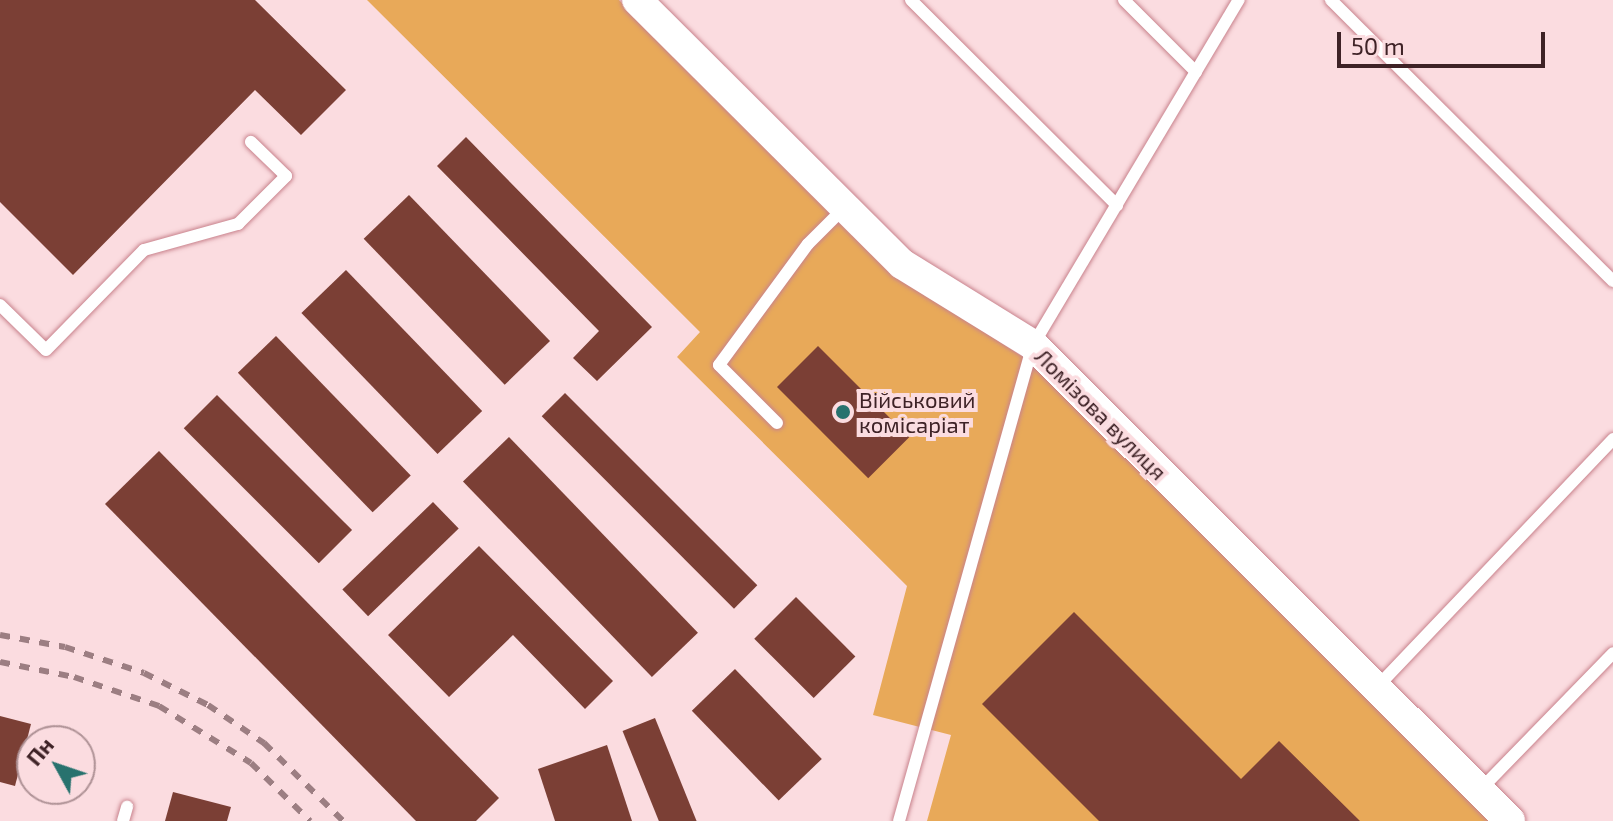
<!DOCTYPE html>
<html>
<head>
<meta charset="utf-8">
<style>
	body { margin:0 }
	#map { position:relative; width:1613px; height:821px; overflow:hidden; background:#fbdce0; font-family:"Exo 2",sans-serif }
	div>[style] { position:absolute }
	.green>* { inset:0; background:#e8a959 }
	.building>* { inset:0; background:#7b3f35; transform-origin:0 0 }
	.roads { filter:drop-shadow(0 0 2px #c8828c) drop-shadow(0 0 2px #c8828c) }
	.service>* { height:12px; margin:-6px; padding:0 6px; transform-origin:6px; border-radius:6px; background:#fff }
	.tertiary>* { height:30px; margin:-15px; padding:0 15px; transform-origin:15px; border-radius:15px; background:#fff }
	.rail>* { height:6px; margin-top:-3px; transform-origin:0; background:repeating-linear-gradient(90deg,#9c7e82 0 10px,transparent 0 20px) }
	.dots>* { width:22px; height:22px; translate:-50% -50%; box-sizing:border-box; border:4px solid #fbdce0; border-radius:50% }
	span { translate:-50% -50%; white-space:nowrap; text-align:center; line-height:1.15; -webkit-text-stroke:8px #fbdce0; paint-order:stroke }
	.poi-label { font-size:22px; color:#3e2226 }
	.left { translate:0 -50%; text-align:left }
	.street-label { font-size:22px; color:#3e2226 }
	.north { position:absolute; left:16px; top:725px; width:80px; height:80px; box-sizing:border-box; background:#fbdce0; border:2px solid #af9296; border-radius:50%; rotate:310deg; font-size:22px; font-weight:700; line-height:32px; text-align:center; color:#3e2226 }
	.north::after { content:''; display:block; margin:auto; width:28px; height:36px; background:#28726e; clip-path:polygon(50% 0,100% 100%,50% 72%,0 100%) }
	.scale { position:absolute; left:1337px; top:32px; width:208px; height:36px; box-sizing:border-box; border:4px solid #3e2226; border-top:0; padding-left:10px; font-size:24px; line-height:28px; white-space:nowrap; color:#3e2226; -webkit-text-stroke:6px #fbdce0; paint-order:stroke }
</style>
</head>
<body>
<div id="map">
	<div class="green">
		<div style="clip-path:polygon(367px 0,619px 0,892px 273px,1031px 362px,1493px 821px,927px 821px,951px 735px,873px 715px,907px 586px,677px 357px,700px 332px)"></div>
	</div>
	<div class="building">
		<div style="clip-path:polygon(0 0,255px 0,346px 90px,301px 135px,255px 90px,73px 275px,0 202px)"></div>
		<div style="clip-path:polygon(466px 137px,652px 327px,597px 381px,573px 358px,599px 331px,437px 166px)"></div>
		<div style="left:409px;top:195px;width:203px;height:63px;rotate:46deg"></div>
		<div style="left:346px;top:270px;width:196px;height:62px;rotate:46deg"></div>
		<div style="left:276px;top:336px;width:194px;height:53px;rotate:46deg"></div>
		<div style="left:818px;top:346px;width:129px;height:58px;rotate:45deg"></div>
		<div style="left:565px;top:393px;width:272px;height:33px;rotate:45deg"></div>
		<div style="left:217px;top:395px;width:191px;height:47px;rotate:45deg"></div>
		<div style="left:509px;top:437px;width:272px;height:64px;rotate:46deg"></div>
		<div style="clip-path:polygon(159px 451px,499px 798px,476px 821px,416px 821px,105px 504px)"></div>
		<div style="left:433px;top:502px;width:37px;height:126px;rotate:46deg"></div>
		<div style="clip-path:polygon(479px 546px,613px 681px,585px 709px,513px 635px,449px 697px,388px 635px)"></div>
		<div style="left:796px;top:597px;width:84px;height:59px;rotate:45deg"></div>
		<div style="clip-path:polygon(1074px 612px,1241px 779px,1279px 741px,1360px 821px,1099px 821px,982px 704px)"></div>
		<div style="left:735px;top:669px;width:125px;height:60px;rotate:46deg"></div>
		<div style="clip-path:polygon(0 716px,31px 724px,15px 786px,0 782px)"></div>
		<div style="left:655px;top:718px;width:111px;height:35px;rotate:68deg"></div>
		<div style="clip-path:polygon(607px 745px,632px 821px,555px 821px,538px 769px)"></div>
		<div style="clip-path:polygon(173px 792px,231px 807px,227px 821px,165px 821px)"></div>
	</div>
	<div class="roads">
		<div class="service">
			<div style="left:911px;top:0;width:291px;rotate:44.9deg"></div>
			<div style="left:1124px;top:0;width:102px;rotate:45deg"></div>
			<div style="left:1331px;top:0;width:398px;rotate:44.9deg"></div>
			<div style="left:0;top:305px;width:64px;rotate:44.4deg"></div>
			<div style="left:46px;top:350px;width:140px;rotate:-45.6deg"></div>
			<div style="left:144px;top:250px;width:98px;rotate:-15.5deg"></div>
			<div style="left:238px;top:224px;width:68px;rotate:-45deg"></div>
			<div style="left:286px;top:176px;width:49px;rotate:-135.8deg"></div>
			<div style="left:777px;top:423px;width:82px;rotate:-135deg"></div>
			<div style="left:719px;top:365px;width:150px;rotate:-53.7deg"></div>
			<div style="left:808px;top:244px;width:52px;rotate:-45deg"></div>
			<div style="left:1378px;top:686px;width:341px;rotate:-46.4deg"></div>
			<div style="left:1479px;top:791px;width:192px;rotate:-45.8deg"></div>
			<div style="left:123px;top:821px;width:15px;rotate:-74deg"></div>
			<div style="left:899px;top:821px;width:495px;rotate:-74.3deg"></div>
			<div style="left:1033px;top:345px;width:402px;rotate:-59.2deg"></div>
		</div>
		<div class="tertiary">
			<div style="left:637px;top:0;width:374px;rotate:44.9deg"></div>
			<div style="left:902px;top:264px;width:154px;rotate:31.7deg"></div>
			<div style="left:1033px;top:345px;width:674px;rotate:44.94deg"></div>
		</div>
	</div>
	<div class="rail">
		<div style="left:0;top:635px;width:66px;rotate:10.5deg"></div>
		<div style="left:65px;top:647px;width:83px;rotate:18.2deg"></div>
		<div style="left:144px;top:673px;width:72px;rotate:26.6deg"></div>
		<div style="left:208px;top:705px;width:68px;rotate:34.2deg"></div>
		<div style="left:264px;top:743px;width:111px;rotate:44.6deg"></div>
		<div style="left:0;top:662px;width:76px;rotate:11.5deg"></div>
		<div style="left:74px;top:677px;width:90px;rotate:18.8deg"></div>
		<div style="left:159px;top:706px;width:108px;rotate:31.8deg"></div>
		<div style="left:251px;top:763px;width:83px;rotate:44.5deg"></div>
	</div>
	<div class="dots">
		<div style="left:843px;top:412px;background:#28726e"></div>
	</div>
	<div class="poi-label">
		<span class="left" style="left:859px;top:412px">Військовий<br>комісаріат</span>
	</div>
	<div class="street-label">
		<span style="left:1101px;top:414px;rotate:45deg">Ломізова вулиця</span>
	</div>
	<div class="north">Пн</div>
	<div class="scale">50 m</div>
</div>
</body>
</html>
